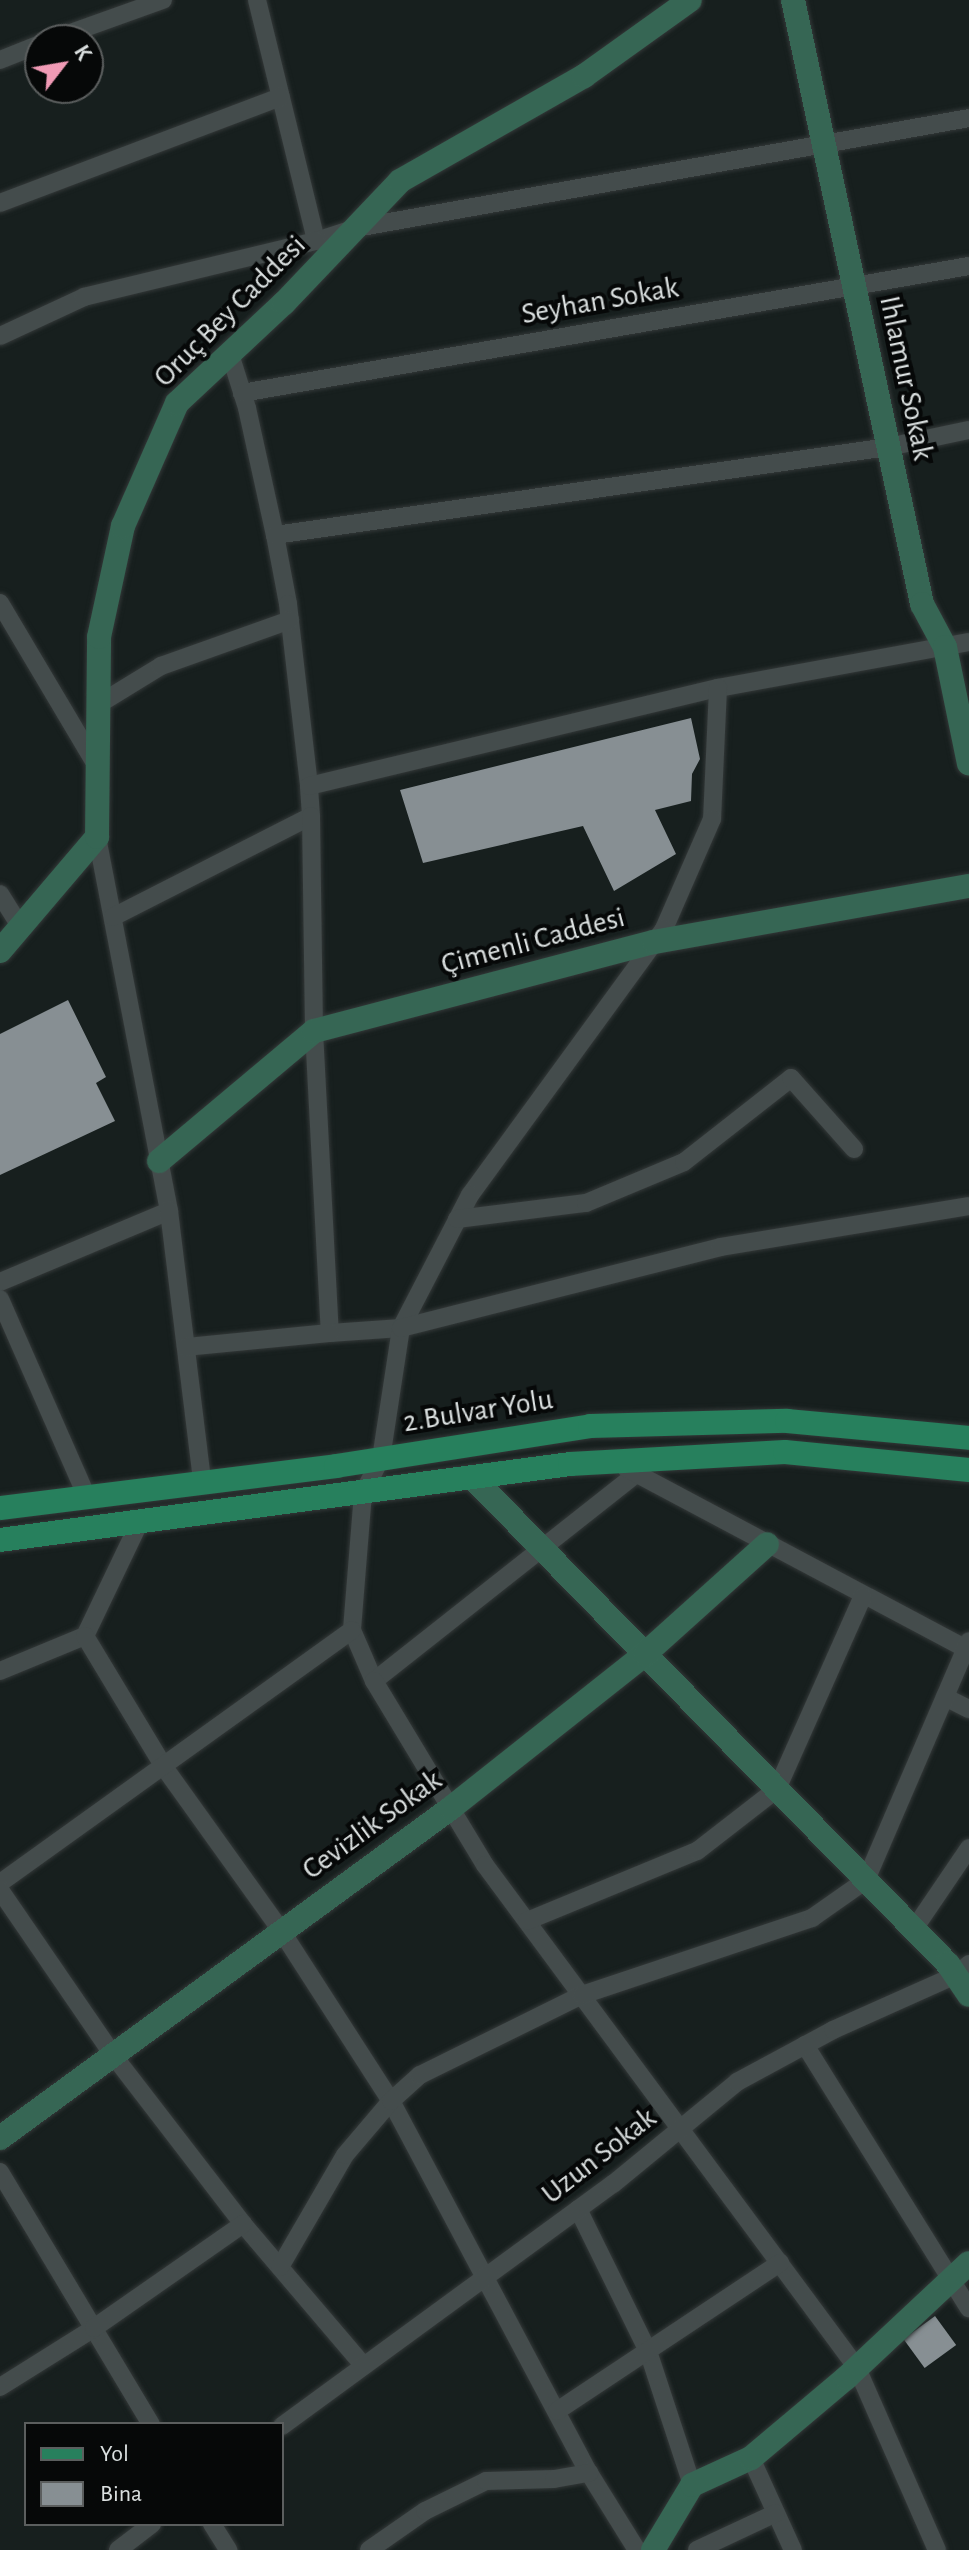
<!DOCTYPE html>
<html>
<head>
<meta charset="utf-8">
<style>
	body { margin:0 }
	#map { position:relative; width:969px; height:2550px; overflow:hidden; background:#171f1e; font-family:"Alegreya Sans",sans-serif }
	div>[style] { position:absolute }
	.building>* { inset:0; background:#878f93; transform-origin:0 0 }
	.roads { filter:drop-shadow(0 0 2px #333838) drop-shadow(0 0 2px #333838) }
	.street>* { height:18px; margin:-9px; padding:0 9px; transform-origin:9px; border-radius:9px; background:#444c4c }
	.secondary>* { height:24px; margin:-12px; padding:0 12px; transform-origin:12px; border-radius:12px; background:#366654 }
	.primary>* { height:24px; margin:-12px; padding:0 12px; transform-origin:12px; border-radius:12px; background:#27805d }
	span { translate:-50% -50%; white-space:nowrap; text-align:center; line-height:1.15; -webkit-text-stroke:8px #060808; paint-order:stroke }
	.street-label { font-size:30px; color:#dbe0e0 }
	.legend { position:absolute; left:24px; top:2422px; width:260px; height:104px; box-sizing:border-box; background:#060808; border:2px solid #5b5e5e; margin:0; padding:10px 14px; list-style:none; font-size:24px; color:#dbe0e0 }
	.legend li { display:flex; align-items:center; gap:16px; height:40px }
	.legend b { width:40px; border:2px solid #5b5e5e }
	.north { position:absolute; left:24px; top:24px; width:80px; height:80px; box-sizing:border-box; background:#060808; border:2px solid #5b5e5e; border-radius:50%; rotate:59deg; font-size:22px; font-weight:700; line-height:32px; text-align:center; color:#dbe0e0 }
	.north::after { content:''; display:block; margin:auto; width:28px; height:36px; background:#f09ab5; clip-path:polygon(50% 0,100% 100%,50% 72%,0 100%) }
</style>
</head>
<body>
<div id="map">
	<div class="building">
		<div style="clip-path:polygon(691px 718px,700px 759px,692px 774px,691px 801px,655px 810px,676px 854px,614px 891px,583px 826px,423px 863px,400px 790px)"></div>
		<div style="clip-path:polygon(68px 1000px,106px 1077px,96px 1083px,115px 1121px,0 1175px,0 1034px)"></div>
		<div style="left:935px;top:2316px;width:36px;height:39px;rotate:54deg"></div>
	</div>
	<div class="roads">
		<div class="street">
			<div style="left:257px;top:0;width:248px;rotate:76.2deg"></div>
			<div style="left:316px;top:241px;width:42px;rotate:-18deg"></div>
			<div style="left:356px;top:228px;width:623px;rotate:-10.17deg"></div>
			<div style="left:51px;top:40px;width:119px;rotate:-19.7deg"></div>
			<div style="left:0;top:60px;width:43px;rotate:-21.8deg"></div>
			<div style="left:0;top:203px;width:300px;rotate:-20.7deg"></div>
			<div style="left:0;top:336px;width:93px;rotate:-24.9deg"></div>
			<div style="left:84px;top:297px;width:239px;rotate:-13.6deg"></div>
			<div style="left:230px;top:354px;width:57px;rotate:72.5deg"></div>
			<div style="left:247px;top:408px;width:130px;rotate:77.6deg"></div>
			<div style="left:275px;top:535px;width:70px;rotate:79.3deg"></div>
			<div style="left:288px;top:604px;width:183px;rotate:83.4deg"></div>
			<div style="left:242px;top:393px;width:738px;rotate:-9.91deg"></div>
			<div style="left:275px;top:535px;width:619px;rotate:-8.17deg"></div>
			<div style="left:888px;top:447px;width:83px;rotate:-11.9deg"></div>
			<div style="left:0;top:603px;width:192px;rotate:59.3deg"></div>
			<div style="left:718px;top:688px;width:255px;rotate:-10.4deg"></div>
			<div style="left:99px;top:704px;width:73px;rotate:-31.5deg"></div>
			<div style="left:161px;top:666px;width:137px;rotate:-19.6deg"></div>
			<div style="left:311px;top:816px;width:30px;rotate:-94deg"></div>
			<div style="left:309px;top:786px;width:421px;rotate:-13.5deg"></div>
			<div style="left:718px;top:688px;width:131px;rotate:92.6deg"></div>
			<div style="left:712px;top:819px;width:120px;rotate:113.6deg"></div>
			<div style="left:664px;top:929px;width:329px;rotate:126.1deg"></div>
			<div style="left:470px;top:1195px;width:150px;rotate:117.4deg"></div>
			<div style="left:97px;top:837px;width:381px;rotate:79.1deg"></div>
			<div style="left:0;top:894px;width:39px;rotate:58deg"></div>
			<div style="left:113px;top:917px;width:222px;rotate:-27deg"></div>
			<div style="left:311px;top:816px;width:215px;rotate:89.2deg"></div>
			<div style="left:314px;top:1031px;width:302px;rotate:87deg"></div>
			<div style="left:330px;top:1333px;width:71px;rotate:-4deg"></div>
			<div style="left:401px;top:1328px;width:132px;rotate:98.7deg"></div>
			<div style="left:381px;top:1458px;width:39px;rotate:117deg"></div>
			<div style="left:363px;top:1493px;width:137px;rotate:94.6deg"></div>
			<div style="left:352px;top:1630px;width:56px;rotate:66.7deg"></div>
			<div style="left:374px;top:1681px;width:334px;rotate:-38.3deg"></div>
			<div style="left:457px;top:1219px;width:130px;rotate:-7.1deg"></div>
			<div style="left:586px;top:1203px;width:106px;rotate:-22.7deg"></div>
			<div style="left:684px;top:1162px;width:136px;rotate:-38.1deg"></div>
			<div style="left:791px;top:1078px;width:95px;rotate:48.4deg"></div>
			<div style="left:0;top:1282px;width:183px;rotate:-22.8deg"></div>
			<div style="left:169px;top:1211px;width:272px;rotate:83deg"></div>
			<div style="left:0;top:1299px;width:214px;rotate:66.3deg"></div>
			<div style="left:401px;top:1328px;width:330px;rotate:-14.2deg"></div>
			<div style="left:721px;top:1247px;width:251px;rotate:-9.4deg"></div>
			<div style="left:186px;top:1347px;width:145px;rotate:-5.6deg"></div>
			<div style="left:626px;top:1468px;width:385px;rotate:28deg"></div>
			<div style="left:85px;top:1636px;width:127px;rotate:-64.4deg"></div>
			<div style="left:0;top:1671px;width:92px;rotate:-22.4deg"></div>
			<div style="left:85px;top:1636px;width:153px;rotate:58.9deg"></div>
			<div style="left:164px;top:1767px;width:203px;rotate:54.4deg"></div>
			<div style="left:282px;top:1932px;width:201px;rotate:57.2deg"></div>
			<div style="left:391px;top:2101px;width:421px;rotate:62deg"></div>
			<div style="left:589px;top:2473px;width:91px;rotate:58.1deg"></div>
			<div style="left:374px;top:1681px;width:215px;rotate:58.9deg"></div>
			<div style="left:485px;top:1865px;width:626px;rotate:53.51deg"></div>
			<div style="left:857px;top:2368px;width:199px;rotate:66.3deg"></div>
			<div style="left:945px;top:1697px;width:27px;rotate:27deg"></div>
			<div style="left:0;top:1883px;width:433px;rotate:-35.7deg"></div>
			<div style="left:0;top:1890px;width:200px;rotate:55.6deg"></div>
			<div style="left:113px;top:2055px;width:213px;rotate:52.4deg"></div>
			<div style="left:243px;top:2224px;width:185px;rotate:49.6deg"></div>
			<div style="left:527px;top:1921px;width:184px;rotate:-22.4deg"></div>
			<div style="left:697px;top:1851px;width:101px;rotate:-37.8deg"></div>
			<div style="left:777px;top:1789px;width:211px;rotate:-66deg"></div>
			<div style="left:914px;top:1929px;width:98px;rotate:-55.8deg"></div>
			<div style="left:805px;top:2045px;width:310px;rotate:58.1deg"></div>
			<div style="left:0;top:2172px;width:294px;rotate:59.1deg"></div>
			<div style="left:578px;top:2209px;width:158px;rotate:63.8deg"></div>
			<div style="left:648px;top:2351px;width:141px;rotate:71.8deg"></div>
			<div style="left:280px;top:2267px;width:129px;rotate:-59.9deg"></div>
			<div style="left:345px;top:2155px;width:71px;rotate:-49.6deg"></div>
			<div style="left:391px;top:2101px;width:39px;rotate:-42deg"></div>
			<div style="left:420px;top:2075px;width:181px;rotate:-26.3deg"></div>
			<div style="left:582px;top:1995px;width:243px;rotate:-18.5deg"></div>
			<div style="left:812px;top:1918px;width:66px;rotate:-35.1deg"></div>
			<div style="left:866px;top:1880px;width:260px;rotate:-66.7deg"></div>
			<div style="left:0;top:2387px;width:111px;rotate:-32.1deg"></div>
			<div style="left:94px;top:2328px;width:182px;rotate:-34.9deg"></div>
			<div style="left:557px;top:2411px;width:268px;rotate:-33.6deg"></div>
			<div style="left:282px;top:2426px;width:410px;rotate:-36.2deg"></div>
			<div style="left:613px;top:2184px;width:161px;rotate:-39.4deg"></div>
			<div style="left:737px;top:2082px;width:109px;rotate:-28.4deg"></div>
			<div style="left:833px;top:2030px;width:135px;rotate:-24.1deg"></div>
			<div style="left:956px;top:1975px;width:17px;rotate:-40deg"></div>
			<div style="left:751px;top:2458px;width:101px;rotate:65.5deg"></div>
			<div style="left:212px;top:2524px;width:31px;rotate:58deg"></div>
			<div style="left:118px;top:2550px;width:43px;rotate:-37.4deg"></div>
			<div style="left:369px;top:2550px;width:68px;rotate:-34.9deg"></div>
			<div style="left:425px;top:2511px;width:68px;rotate:-26.2deg"></div>
			<div style="left:486px;top:2481px;width:68px;rotate:-1.7deg"></div>
			<div style="left:554px;top:2479px;width:36px;rotate:-10deg"></div>
			<div style="left:697px;top:2550px;width:87px;rotate:-25.1deg"></div>
		</div>
		<div class="secondary">
			<div style="left:793px;top:0;width:618px;rotate:77.94deg"></div>
			<div style="left:922px;top:604px;width:49px;rotate:61.9deg"></div>
			<div style="left:945px;top:647px;width:119px;rotate:78.4deg"></div>
			<div style="left:0;top:951px;width:150px;rotate:-49.6deg"></div>
			<div style="left:97px;top:837px;width:200px;rotate:-89.4deg"></div>
			<div style="left:99px;top:637px;width:114px;rotate:-77.8deg"></div>
			<div style="left:123px;top:526px;width:134px;rotate:-66.3deg"></div>
			<div style="left:177px;top:403px;width:146px;rotate:-43.1deg"></div>
			<div style="left:284px;top:303px;width:168px;rotate:-46.4deg"></div>
			<div style="left:400px;top:181px;width:212px;rotate:-29.7deg"></div>
			<div style="left:584px;top:76px;width:130px;rotate:-35.6deg"></div>
			<div style="left:159px;top:1161px;width:202px;rotate:-40deg"></div>
			<div style="left:314px;top:1031px;width:351px;rotate:-14.7deg"></div>
			<div style="left:654px;top:942px;width:320px;rotate:-10.1deg"></div>
			<div style="left:473px;top:1478px;width:680px;rotate:45.66deg"></div>
			<div style="left:948px;top:1964px;width:37px;rotate:56deg"></div>
			<div style="left:0;top:2138px;width:559px;rotate:-36.19deg"></div>
			<div style="left:451px;top:1808px;width:248px;rotate:-38.4deg"></div>
			<div style="left:645px;top:1654px;width:164px;rotate:-42deg"></div>
			<div style="left:653px;top:2550px;width:76px;rotate:-59deg"></div>
			<div style="left:692px;top:2485px;width:65px;rotate:-24.6deg"></div>
			<div style="left:751px;top:2458px;width:124px;rotate:-40.1deg"></div>
			<div style="left:846px;top:2378px;width:168px;rotate:-43.1deg"></div>
		</div>
		<div class="primary">
			<div style="left:0;top:1508px;width:339px;rotate:-7.1deg"></div>
			<div style="left:336px;top:1466px;width:257px;rotate:-8.9deg"></div>
			<div style="left:590px;top:1426px;width:197px;rotate:-1.5deg"></div>
			<div style="left:787px;top:1421px;width:183px;rotate:5.3deg"></div>
			<div style="left:0;top:1540px;width:575px;rotate:-7.59deg"></div>
			<div style="left:570px;top:1464px;width:215px;rotate:-3.2deg"></div>
			<div style="left:785px;top:1452px;width:185px;rotate:5.6deg"></div>
		</div>
	</div>
	<div class="street-label">
		<span style="left:600px;top:301px;rotate:-10deg">Seyhan Sokak</span>
		<span style="left:230px;top:311px;rotate:-45deg">Oruç Bey Caddesi</span>
		<span style="left:906px;top:378px;rotate:78deg">Ihlamur Sokak</span>
		<span style="left:533px;top:941px;rotate:-15deg">Çimenli Caddesi</span>
		<span style="left:478px;top:1411px;rotate:-9deg">2.Bulvar Yolu</span>
		<span style="left:372px;top:1825px;rotate:-36deg">Cevizlik Sokak</span>
		<span style="left:599px;top:2156px;rotate:-38deg">Uzun Sokak</span>
	</div>
	<ul class="legend">
	<li><b style="height:10px;background:#27805d"></b>Yol</li>
	<li><b style="height:22px;background:#878f93"></b>Bina</li>
	</ul>
	<div class="north">K</div>
</div>
</body>
</html>
